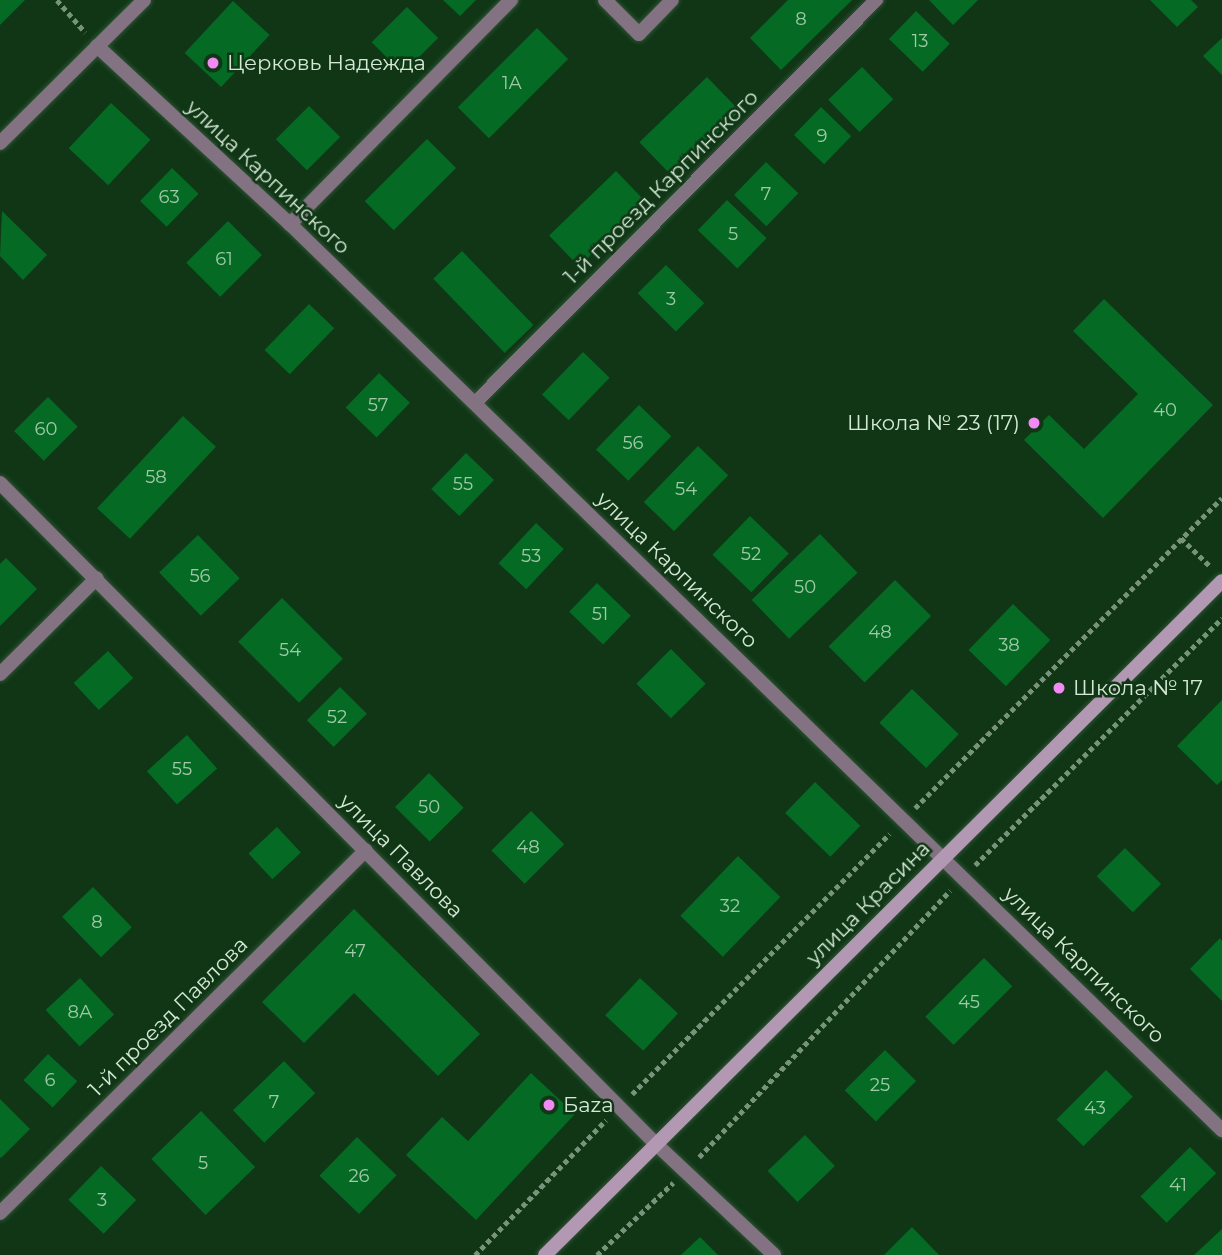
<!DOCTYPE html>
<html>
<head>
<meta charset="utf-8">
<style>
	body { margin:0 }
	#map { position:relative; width:1222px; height:1255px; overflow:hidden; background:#103616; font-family:Montserrat,sans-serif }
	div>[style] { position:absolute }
	.building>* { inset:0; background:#056a23; transform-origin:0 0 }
	.path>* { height:4.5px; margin-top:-2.25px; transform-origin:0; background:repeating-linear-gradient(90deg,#77947a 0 5px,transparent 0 8.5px) }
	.roads { filter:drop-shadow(0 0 2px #2f5335) drop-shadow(0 0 2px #2f5335) }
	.service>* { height:14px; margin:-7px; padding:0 7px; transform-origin:7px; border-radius:7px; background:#837282 }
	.minor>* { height:14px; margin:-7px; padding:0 7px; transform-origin:7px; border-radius:7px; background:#837282 }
	.secondary>* { height:14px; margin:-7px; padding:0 7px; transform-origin:7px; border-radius:7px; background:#b398b3 }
	.dots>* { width:19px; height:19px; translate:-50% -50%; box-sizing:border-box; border:4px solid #103616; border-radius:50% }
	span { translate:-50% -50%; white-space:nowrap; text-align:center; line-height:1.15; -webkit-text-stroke:5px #103616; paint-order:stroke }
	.number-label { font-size:18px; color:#a0c9a8 }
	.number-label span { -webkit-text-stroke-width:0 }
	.poi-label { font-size:21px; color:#d4e9d5 }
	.left { translate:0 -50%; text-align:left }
	.right { translate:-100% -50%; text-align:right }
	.street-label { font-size:21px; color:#d4e9d5 }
</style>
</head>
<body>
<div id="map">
	<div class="building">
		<div style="clip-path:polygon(0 0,25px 0,0 25px)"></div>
		<div style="clip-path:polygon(443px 0,476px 0,460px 16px)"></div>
		<div style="clip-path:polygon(788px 0,852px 0,781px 70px,750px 38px)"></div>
		<div style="clip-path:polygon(929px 0,978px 0,953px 25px)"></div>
		<div style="clip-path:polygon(1150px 0,1191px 0,1198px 7px,1177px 27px)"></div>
		<div style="left:233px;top:1px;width:50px;height:71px;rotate:43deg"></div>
		<div style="left:407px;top:7px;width:44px;height:50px;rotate:45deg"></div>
		<div style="left:916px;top:11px;width:47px;height:39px;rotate:44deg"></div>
		<div style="left:537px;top:28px;width:44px;height:112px;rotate:45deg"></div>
		<div style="clip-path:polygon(1222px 38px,1222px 75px,1203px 56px)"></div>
		<div style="left:862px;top:67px;width:45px;height:47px;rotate:46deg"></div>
		<div style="left:707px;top:77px;width:47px;height:94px;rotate:46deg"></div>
		<div style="left:111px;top:103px;width:54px;height:62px;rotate:43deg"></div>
		<div style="left:309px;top:106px;width:44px;height:47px;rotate:45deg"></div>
		<div style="left:821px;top:107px;width:42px;height:39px;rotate:44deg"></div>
		<div style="left:427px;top:139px;width:41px;height:88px;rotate:45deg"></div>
		<div style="left:766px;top:162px;width:45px;height:46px;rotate:44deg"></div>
		<div style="left:172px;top:168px;width:37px;height:46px;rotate:44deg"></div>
		<div style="left:616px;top:171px;width:43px;height:93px;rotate:46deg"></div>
		<div style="left:727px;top:200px;width:55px;height:42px;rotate:44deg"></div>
		<div style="clip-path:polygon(2px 211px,47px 255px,23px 280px,0 256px)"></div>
		<div style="left:228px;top:221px;width:48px;height:59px;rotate:45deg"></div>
		<div style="left:462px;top:251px;width:103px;height:40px;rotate:46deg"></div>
		<div style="left:666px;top:265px;width:54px;height:40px;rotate:45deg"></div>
		<div style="clip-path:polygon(1104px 299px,1213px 405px,1103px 518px,1024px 440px,1049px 415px,1084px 449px,1138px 394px,1073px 331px)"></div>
		<div style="left:309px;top:304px;width:35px;height:64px;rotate:44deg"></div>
		<div style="left:583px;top:352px;width:37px;height:59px;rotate:44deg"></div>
		<div style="left:379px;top:373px;width:43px;height:48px;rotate:44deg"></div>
		<div style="left:48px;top:397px;width:42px;height:48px;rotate:45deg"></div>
		<div style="left:639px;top:405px;width:45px;height:62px;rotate:44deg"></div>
		<div style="left:183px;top:416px;width:45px;height:126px;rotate:43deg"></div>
		<div style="left:698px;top:446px;width:42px;height:78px;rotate:44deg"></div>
		<div style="left:466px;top:453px;width:39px;height:50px;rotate:44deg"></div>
		<div style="left:750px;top:516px;width:54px;height:54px;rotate:44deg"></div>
		<div style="left:536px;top:523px;width:38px;height:55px;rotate:43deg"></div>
		<div style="left:820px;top:534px;width:54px;height:95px;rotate:46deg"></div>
		<div style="left:198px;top:535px;width:60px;height:54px;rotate:46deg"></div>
		<div style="clip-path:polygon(6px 558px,37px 589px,0 626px,0 564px)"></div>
		<div style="left:895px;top:580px;width:51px;height:94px;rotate:45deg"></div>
		<div style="left:597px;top:583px;width:47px;height:40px;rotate:44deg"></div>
		<div style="left:282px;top:598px;width:86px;height:62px;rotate:45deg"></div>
		<div style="left:1013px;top:604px;width:52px;height:64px;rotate:44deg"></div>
		<div style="left:671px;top:649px;width:49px;height:49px;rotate:45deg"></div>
		<div style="left:108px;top:651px;width:37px;height:47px;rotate:47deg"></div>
		<div style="left:340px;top:687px;width:38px;height:47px;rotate:45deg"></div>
		<div style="left:912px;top:689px;width:65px;height:47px;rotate:44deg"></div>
		<div style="clip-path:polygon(1222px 700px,1222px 780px,1217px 785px,1177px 746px)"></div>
		<div style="left:187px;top:735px;width:45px;height:54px;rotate:48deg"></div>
		<div style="left:429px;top:773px;width:49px;height:48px;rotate:45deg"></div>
		<div style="left:815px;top:782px;width:63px;height:43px;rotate:44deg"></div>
		<div style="left:531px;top:811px;width:47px;height:56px;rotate:45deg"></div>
		<div style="left:277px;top:827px;width:35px;height:39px;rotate:47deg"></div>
		<div style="left:1125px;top:848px;width:51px;height:40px;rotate:45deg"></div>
		<div style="left:738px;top:856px;width:59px;height:83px;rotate:44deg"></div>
		<div style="left:93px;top:887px;width:56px;height:43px;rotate:46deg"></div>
		<div style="clip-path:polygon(354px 909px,480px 1034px,438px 1076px,354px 993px,304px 1043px,262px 1002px)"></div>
		<div style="clip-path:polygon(1220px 938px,1222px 941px,1222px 1001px,1190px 969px)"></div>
		<div style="left:984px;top:958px;width:40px;height:83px;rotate:45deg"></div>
		<div style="left:80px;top:978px;width:50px;height:47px;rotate:47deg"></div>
		<div style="left:640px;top:978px;width:52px;height:51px;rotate:43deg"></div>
		<div style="left:885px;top:1050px;width:44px;height:57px;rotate:45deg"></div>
		<div style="left:48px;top:1054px;width:40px;height:36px;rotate:43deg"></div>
		<div style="left:284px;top:1061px;width:45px;height:71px;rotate:46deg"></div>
		<div style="left:1106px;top:1070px;width:38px;height:70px;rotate:45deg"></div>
		<div style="clip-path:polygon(531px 1073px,575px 1114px,476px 1220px,406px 1155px,442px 1117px,468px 1141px)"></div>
		<div style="clip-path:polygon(0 1099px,30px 1129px,1px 1158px,0 1157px)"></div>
		<div style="left:201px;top:1111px;width:78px;height:69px;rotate:46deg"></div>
		<div style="left:805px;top:1135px;width:43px;height:52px;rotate:46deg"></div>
		<div style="left:357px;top:1137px;width:55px;height:54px;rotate:44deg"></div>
		<div style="left:1190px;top:1147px;width:37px;height:70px;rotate:45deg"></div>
		<div style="left:101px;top:1166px;width:49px;height:47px;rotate:44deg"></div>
		<div style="clip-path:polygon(912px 1227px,939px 1255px,884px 1255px)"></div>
		<div style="clip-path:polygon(1222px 1229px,1222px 1255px,1194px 1255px)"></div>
		<div style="clip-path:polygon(700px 1237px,718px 1255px,681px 1255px)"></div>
	</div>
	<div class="path">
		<div style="left:57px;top:0;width:43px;rotate:48.8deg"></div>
		<div style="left:1181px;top:538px;width:42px;rotate:44deg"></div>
		<div style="left:915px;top:808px;width:436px;rotate:-45.3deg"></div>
		<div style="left:975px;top:865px;width:349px;rotate:-45deg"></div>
		<div style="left:632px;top:1094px;width:366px;rotate:-45.3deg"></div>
		<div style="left:699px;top:1157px;width:366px;rotate:-46.7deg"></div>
		<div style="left:475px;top:1255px;width:188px;rotate:-45.9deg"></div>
		<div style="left:597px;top:1255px;width:105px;rotate:-43.5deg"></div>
	</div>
	<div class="roads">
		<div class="service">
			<div style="left:605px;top:0;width:48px;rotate:45deg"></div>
			<div style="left:639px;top:34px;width:47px;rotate:-45.9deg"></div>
		</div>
		<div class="minor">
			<div style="left:97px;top:46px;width:263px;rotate:42.7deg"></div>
			<div style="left:290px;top:224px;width:1300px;rotate:44.19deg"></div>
			<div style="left:0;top:143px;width:203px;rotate:-44.8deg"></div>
			<div style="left:290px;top:224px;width:315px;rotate:-45.4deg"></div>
			<div style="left:475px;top:403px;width:569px;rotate:-45.14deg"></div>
			<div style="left:0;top:483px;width:931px;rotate:45.22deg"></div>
			<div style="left:656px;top:1144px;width:162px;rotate:43.2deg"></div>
			<div style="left:0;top:674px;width:136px;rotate:-44.7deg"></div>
			<div style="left:0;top:1213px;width:515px;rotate:-44.76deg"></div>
		</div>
		<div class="secondary">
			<div style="left:545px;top:1255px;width:955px;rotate:-44.87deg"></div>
		</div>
	</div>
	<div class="dots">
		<div style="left:213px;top:63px;background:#f28af3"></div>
		<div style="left:1034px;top:423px;background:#f28af3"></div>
		<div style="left:1059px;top:688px;background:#f28af3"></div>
		<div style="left:549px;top:1105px;background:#f28af3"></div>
	</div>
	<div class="number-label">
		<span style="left:801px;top:19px">8</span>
		<span style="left:920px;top:41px">13</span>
		<span style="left:512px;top:83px">1А</span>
		<span style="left:822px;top:136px">9</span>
		<span style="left:766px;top:194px">7</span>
		<span style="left:169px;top:197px">63</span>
		<span style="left:733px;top:234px">5</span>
		<span style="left:224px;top:259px">61</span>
		<span style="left:671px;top:299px">3</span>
		<span style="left:378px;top:405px">57</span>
		<span style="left:1165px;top:410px">40</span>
		<span style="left:46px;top:429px">60</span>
		<span style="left:633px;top:443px">56</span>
		<span style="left:156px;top:477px">58</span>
		<span style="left:463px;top:484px">55</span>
		<span style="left:686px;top:489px">54</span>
		<span style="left:751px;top:554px">52</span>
		<span style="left:531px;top:556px">53</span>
		<span style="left:200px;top:576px">56</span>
		<span style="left:805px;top:587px">50</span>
		<span style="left:600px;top:614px">51</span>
		<span style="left:880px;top:632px">48</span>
		<span style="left:1009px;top:645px">38</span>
		<span style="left:290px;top:650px">54</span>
		<span style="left:337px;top:717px">52</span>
		<span style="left:182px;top:769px">55</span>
		<span style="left:429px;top:807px">50</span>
		<span style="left:528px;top:847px">48</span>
		<span style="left:730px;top:906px">32</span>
		<span style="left:97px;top:922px">8</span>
		<span style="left:355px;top:951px">47</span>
		<span style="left:969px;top:1002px">45</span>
		<span style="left:80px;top:1012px">8А</span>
		<span style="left:50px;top:1080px">6</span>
		<span style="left:880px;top:1085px">25</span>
		<span style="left:274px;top:1102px">7</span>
		<span style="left:1095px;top:1108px">43</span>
		<span style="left:203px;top:1163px">5</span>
		<span style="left:359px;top:1176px">26</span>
		<span style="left:1178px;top:1185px">41</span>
		<span style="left:102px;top:1200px">3</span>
	</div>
	<div class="poi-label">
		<span class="left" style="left:227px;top:63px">Церковь Надежда</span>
		<span class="right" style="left:1020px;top:423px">Школа № 23 (17)</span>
		<span class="left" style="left:1073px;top:688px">Школа № 17</span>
		<span class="left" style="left:563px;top:1105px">Баza</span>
	</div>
	<div class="street-label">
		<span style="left:268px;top:177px;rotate:43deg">улица Карпинского</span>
		<span style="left:661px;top:187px;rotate:-45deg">1-й проезд Карпинского</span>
		<span style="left:677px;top:570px;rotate:44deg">улица Карпинского</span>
		<span style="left:401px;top:856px;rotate:45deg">улица Павлова</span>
		<span style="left:868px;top:903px;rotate:-45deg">улица Красина</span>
		<span style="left:1084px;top:965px;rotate:44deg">улица Карпинского</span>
		<span style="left:168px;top:1017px;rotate:-45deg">1-й проезд Павлова</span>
	</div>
</div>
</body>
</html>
